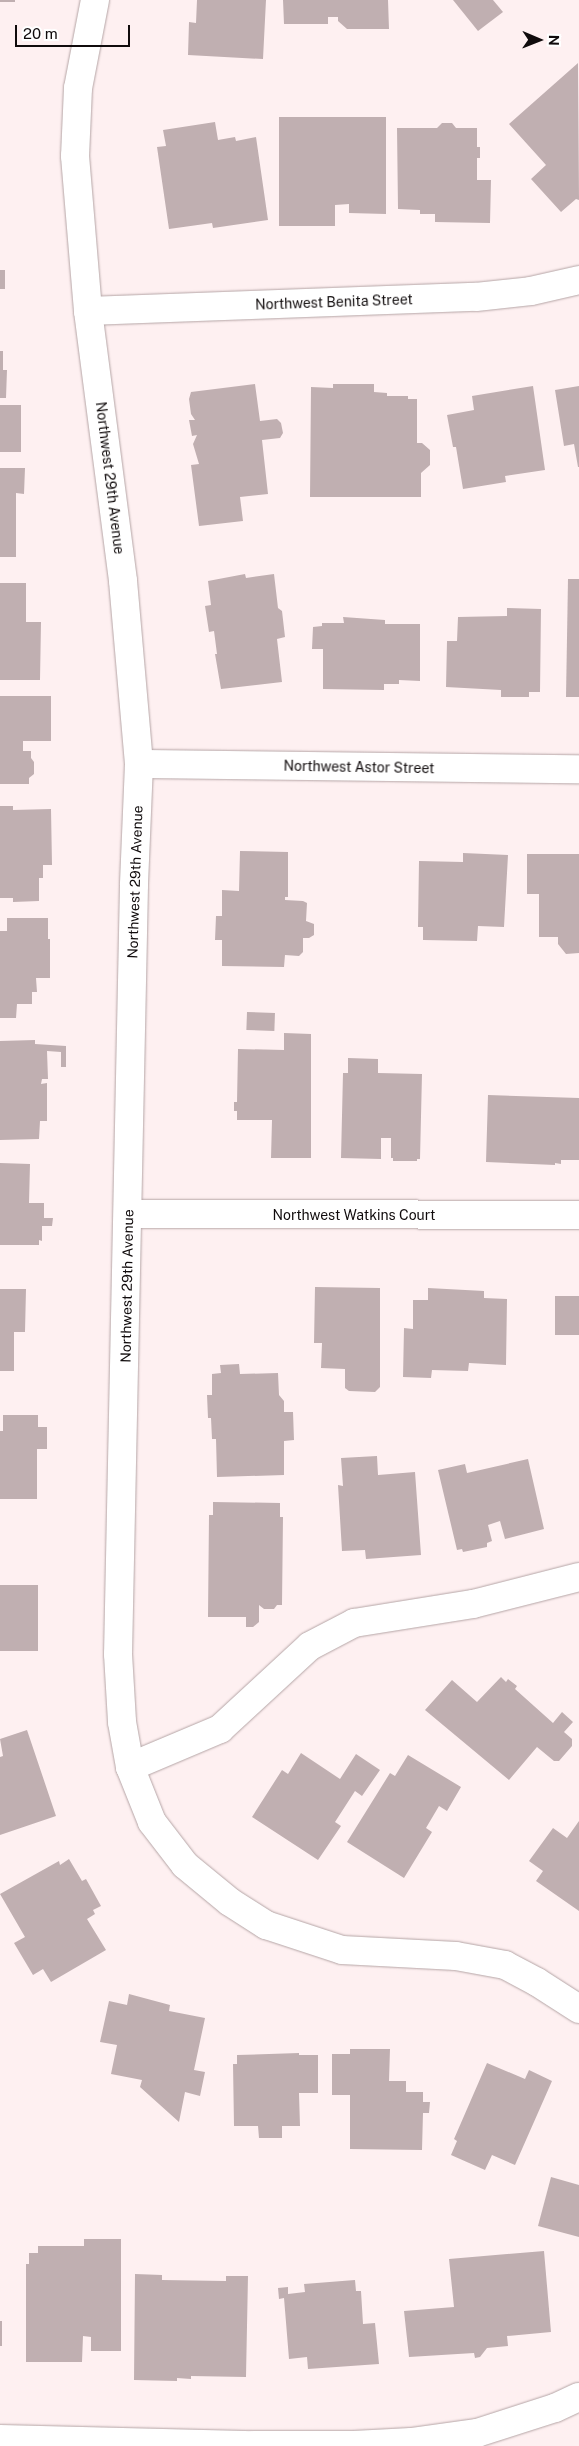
<!DOCTYPE html>
<html>
<head>
<meta charset="utf-8">
<style>
	body { margin:0 }
	#map { position:relative; width:579px; height:2446px; overflow:hidden; background:#fef0f1; font-family:"Public Sans",sans-serif }
	div>[style] { position:absolute }
	.building>* { inset:0; background:#c0afb1; transform-origin:0 0 }
	.roads { filter:drop-shadow(0 0 1px #b5a5a6) drop-shadow(0 0 1px #b5a5a6) }
	.minor>* { height:28px; margin:-14px; padding:0 14px; transform-origin:14px; border-radius:14px; background:#fff }
	.tertiary>* { height:28px; margin:-14px; padding:0 14px; transform-origin:14px; border-radius:14px; background:#fff }
	span { translate:-50% -50%; white-space:nowrap; text-align:center; line-height:1.15; -webkit-text-stroke:4px #fff; paint-order:stroke }
	.street-label { font-size:14px; color:#100b0c }
	.north { position:absolute; left:514px; top:15px; width:50px; height:50px; -webkit-text-stroke:4px #fff; paint-order:stroke; rotate:91deg; font-size:14px; font-weight:700; line-height:20px; text-align:center; color:#100b0c }
	.north::after { content:''; display:block; margin:auto; width:18px; height:22px; background:#100b0c; clip-path:polygon(50% 0,100% 100%,50% 72%,0 100%) }
	.scale { position:absolute; left:15px; top:25px; width:115px; height:22px; box-sizing:border-box; border:2px solid #100b0c; border-top:0; padding-left:6px; font-size:15px; line-height:18px; white-space:nowrap; color:#100b0c; -webkit-text-stroke:4px #fff; paint-order:stroke }
</style>
</head>
<body>
<div id="map">
	<div class="building">
		<div style="left:0;top:0;width:15px;height:2px"></div>
		<div style="clip-path:polygon(197px 0,266px 0,263px 59px,188px 55px,189px 22px,196px 23px)"></div>
		<div style="clip-path:polygon(283px 0,388px 0,389px 29px,347px 29px,338px 21px,338px 17px,328px 17px,328px 24px,284px 24px)"></div>
		<div style="clip-path:polygon(453px 0,493px 0,503px 12px,478px 31px)"></div>
		<div style="clip-path:polygon(578px 63px,579px 200px,576px 199px,561px 212px,531px 179px,546px 165px,509px 124px)"></div>
		<div style="clip-path:polygon(279px 117px,386px 117px,386px 214px,349px 213px,349px 204px,335px 205px,335px 226px,279px 226px)"></div>
		<div style="clip-path:polygon(215px 122px,218px 140px,235px 137px,236px 141px,256px 137px,268px 220px,213px 228px,212px 223px,169px 229px,157px 147px,166px 146px,163px 130px)"></div>
		<div style="clip-path:polygon(442px 123px,452px 123px,456px 128px,477px 128px,477px 147px,480px 147px,480px 158px,477px 158px,477px 180px,491px 180px,490px 223px,435px 222px,435px 214px,420px 214px,420px 210px,398px 209px,397px 128px,437px 128px)"></div>
		<div style="left:0;top:270px;width:5px;height:19px"></div>
		<div style="clip-path:polygon(0 351px,3px 351px,3px 370px,7px 370px,6px 398px,0 398px)"></div>
		<div style="clip-path:polygon(255px 384px,260px 421px,277px 419px,281px 423px,283px 433px,280px 438px,262px 440px,268px 494px,240px 497px,243px 521px,199px 526px,191px 465px,199px 464px,193px 444px,197px 435px,192px 436px,189px 420px,195px 420px,191px 414px,189px 399px,191px 392px)"></div>
		<div style="clip-path:polygon(333px 384px,374px 384px,374px 392px,387px 393px,387px 396px,408px 396px,408px 399px,417px 399px,417px 443px,422px 443px,430px 450px,430px 465px,421px 473px,421px 497px,310px 497px,311px 387px,333px 388px)"></div>
		<div style="clip-path:polygon(533px 386px,545px 470px,505px 476px,506px 482px,463px 489px,456px 447px,453px 447px,447px 415px,474px 410px,472px 396px)"></div>
		<div style="clip-path:polygon(579px 386px,579px 467px,578px 467px,574px 444px,564px 446px,555px 390px)"></div>
		<div style="left:0;top:405px;width:21px;height:47px"></div>
		<div style="clip-path:polygon(0 468px,25px 468px,24px 494px,16px 493px,16px 557px,0 557px)"></div>
		<div style="clip-path:polygon(245px 574px,246px 578px,274px 574px,278px 608px,282px 611px,285px 637px,277px 639px,282px 682px,221px 689px,215px 654px,217px 654px,214px 631px,209px 632px,205px 606px,211px 605px,208px 581px)"></div>
		<div style="clip-path:polygon(568px 579px,579px 579px,579px 697px,566px 697px)"></div>
		<div style="clip-path:polygon(0 583px,26px 583px,26px 622px,41px 622px,40px 680px,0 680px)"></div>
		<div style="clip-path:polygon(507px 608px,541px 609px,540px 692px,529px 692px,529px 697px,501px 697px,501px 690px,446px 687px,447px 641px,457px 641px,458px 617px,507px 616px)"></div>
		<div style="clip-path:polygon(343px 617px,385px 620px,385px 624px,420px 624px,420px 681px,399px 680px,399px 684px,384px 684px,384px 690px,323px 689px,323px 649px,312px 649px,313px 627px,322px 626px,322px 623px,344px 623px)"></div>
		<div style="clip-path:polygon(0 696px,51px 696px,51px 741px,23px 741px,23px 751px,31px 751px,31px 758px,34px 762px,34px 774px,29px 778px,29px 784px,0 784px)"></div>
		<div style="clip-path:polygon(0 806px,13px 806px,13px 810px,51px 809px,52px 865px,43px 865px,43px 878px,39px 878px,39px 901px,13px 902px,13px 898px,0 898px)"></div>
		<div style="clip-path:polygon(240px 851px,288px 852px,288px 897px,285px 897px,285px 900px,303px 901px,307px 903px,306px 921px,314px 924px,314px 935px,309px 938px,303px 938px,303px 952px,299px 956px,285px 955px,284px 967px,222px 966px,222px 940px,215px 940px,216px 916px,222px 916px,222px 890px,239px 891px)"></div>
		<div style="clip-path:polygon(463px 853px,508px 855px,504px 927px,478px 926px,477px 941px,423px 940px,423px 927px,418px 927px,419px 861px,463px 862px)"></div>
		<div style="clip-path:polygon(527px 854px,579px 854px,579px 953px,566px 954px,558px 944px,558px 937px,539px 937px,539px 894px,527px 894px)"></div>
		<div style="clip-path:polygon(7px 918px,48px 918px,48px 939px,50px 939px,50px 978px,36px 978px,37px 992px,32px 992px,32px 1004px,17px 1004px,16px 1018px,0 1018px,0 931px,7px 931px)"></div>
		<div style="left:247px;top:1012px;width:28px;height:18px;rotate:2deg"></div>
		<div style="clip-path:polygon(284px 1033px,311px 1034px,311px 1158px,271px 1158px,272px 1120px,237px 1120px,237px 1111px,234px 1111px,234px 1102px,237px 1102px,238px 1049px,284px 1050px)"></div>
		<div style="clip-path:polygon(35px 1040px,35px 1044px,66px 1046px,66px 1067px,61px 1067px,61px 1052px,47px 1051px,48px 1079px,42px 1079px,41px 1084px,47px 1083px,47px 1121px,40px 1121px,39px 1139px,0 1140px,0 1041px)"></div>
		<div style="clip-path:polygon(348px 1058px,378px 1059px,378px 1073px,422px 1074px,420px 1159px,417px 1159px,417px 1161px,393px 1161px,393px 1158px,391px 1158px,391px 1138px,381px 1138px,381px 1159px,341px 1158px,343px 1073px,348px 1073px)"></div>
		<div style="clip-path:polygon(488px 1095px,579px 1098px,579px 1160px,561px 1160px,561px 1164px,555px 1163px,555px 1165px,486px 1162px)"></div>
		<div style="clip-path:polygon(0 1163px,30px 1164px,29px 1203px,44px 1203px,44px 1218px,53px 1218px,52px 1226px,42px 1226px,42px 1241px,39px 1240px,39px 1245px,0 1245px)"></div>
		<div style="clip-path:polygon(315px 1287px,380px 1288px,380px 1387px,375px 1392px,349px 1391px,345px 1388px,345px 1369px,321px 1368px,322px 1343px,314px 1343px)"></div>
		<div style="clip-path:polygon(428px 1288px,484px 1291px,484px 1298px,507px 1299px,506px 1365px,469px 1363px,468px 1371px,432px 1370px,431px 1378px,403px 1377px,404px 1328px,413px 1329px,413px 1300px,428px 1300px)"></div>
		<div style="clip-path:polygon(0 1289px,26px 1289px,25px 1332px,14px 1332px,14px 1371px,0 1371px)"></div>
		<div style="left:555px;top:1296px;width:24px;height:39px"></div>
		<div style="clip-path:polygon(239px 1364px,240px 1374px,278px 1373px,279px 1395px,284px 1401px,284px 1412px,293px 1412px,294px 1440px,284px 1441px,284px 1475px,217px 1477px,216px 1439px,212px 1439px,211px 1418px,208px 1418px,207px 1395px,212px 1395px,212px 1374px,221px 1373px,220px 1365px)"></div>
		<div style="clip-path:polygon(3px 1415px,38px 1415px,38px 1427px,47px 1427px,47px 1449px,37px 1449px,37px 1499px,0 1499px,0 1431px,3px 1431px)"></div>
		<div style="clip-path:polygon(377px 1456px,378px 1475px,415px 1472px,421px 1555px,366px 1559px,365px 1550px,342px 1551px,338px 1485px,343px 1486px,341px 1458px)"></div>
		<div style="clip-path:polygon(528px 1459px,544px 1529px,505px 1539px,500px 1521px,488px 1525px,492px 1541px,487px 1543px,487px 1547px,463px 1552px,462px 1549px,457px 1550px,438px 1470px,465px 1464px,467px 1473px)"></div>
		<div style="clip-path:polygon(213px 1502px,280px 1503px,280px 1517px,283px 1517px,282px 1605px,277px 1605px,274px 1609px,264px 1609px,259px 1605px,259px 1622px,253px 1627px,246px 1627px,246px 1617px,208px 1617px,209px 1515px,213px 1515px)"></div>
		<div style="left:0;top:1585px;width:38px;height:66px"></div>
		<div style="clip-path:polygon(501px 1677px,506px 1682px,508px 1679px,517px 1686px,515px 1689px,553px 1723px,562px 1712px,573px 1722px,564px 1732px,572px 1739px,572px 1746px,559px 1761px,554px 1761px,537px 1747px,509px 1780px,425px 1710px,452px 1680px,477px 1702px)"></div>
		<div style="clip-path:polygon(27px 1730px,56px 1816px,0 1835px,0 1757px,3px 1756px,0 1739px)"></div>
		<div style="clip-path:polygon(301px 1753px,340px 1779px,356px 1754px,380px 1770px,362px 1796px,355px 1791px,335px 1822px,341px 1826px,318px 1860px,252px 1817px,282px 1770px,288px 1774px)"></div>
		<div style="clip-path:polygon(408px 1755px,461px 1787px,447px 1811px,439px 1806px,426px 1828px,432px 1832px,404px 1878px,347px 1842px,390px 1773px,395px 1776px)"></div>
		<div style="clip-path:polygon(579px 1821px,579px 1911px,536px 1881px,543px 1871px,529px 1861px,553px 1828px,567px 1838px)"></div>
		<div style="clip-path:polygon(69px 1859px,82px 1881px,86px 1879px,101px 1906px,93px 1910px,95px 1914px,87px 1919px,106px 1950px,51px 1982px,43px 1969px,33px 1975px,14px 1943px,25px 1937px,0 1894px,59px 1861px,60px 1865px)"></div>
		<div style="clip-path:polygon(129px 1994px,170px 2005px,169px 2011px,205px 2018px,194px 2070px,205px 2072px,200px 2096px,185px 2092px,179px 2122px,140px 2087px,142px 2080px,111px 2074px,117px 2045px,100px 2042px,109px 2001px,127px 2005px)"></div>
		<div style="clip-path:polygon(350px 2049px,390px 2049px,389px 2081px,406px 2081px,406px 2092px,423px 2092px,423px 2102px,430px 2102px,429px 2113px,423px 2113px,422px 2150px,350px 2149px,350px 2095px,332px 2095px,332px 2054px,350px 2054px)"></div>
		<div style="clip-path:polygon(299px 2053px,299px 2055px,318px 2055px,318px 2093px,299px 2093px,300px 2126px,282px 2126px,282px 2138px,259px 2138px,258px 2126px,234px 2126px,233px 2064px,237px 2064px,237px 2055px)"></div>
		<div style="clip-path:polygon(487px 2063px,525px 2079px,529px 2070px,552px 2081px,515px 2165px,492px 2155px,485px 2170px,451px 2155px,457px 2141px,454px 2139px)"></div>
		<div style="clip-path:polygon(551px 2177px,579px 2185px,579px 2237px,538px 2226px)"></div>
		<div style="clip-path:polygon(84px 2239px,121px 2239px,121px 2351px,91px 2351px,91px 2337px,83px 2336px,82px 2362px,26px 2362px,26px 2264px,29px 2264px,29px 2253px,38px 2253px,38px 2246px,84px 2246px)"></div>
		<div style="clip-path:polygon(544px 2251px,551px 2332px,507px 2336px,508px 2346px,487px 2348px,480px 2357px,475px 2358px,474px 2353px,409px 2357px,404px 2311px,454px 2307px,449px 2259px)"></div>
		<div style="clip-path:polygon(135px 2274px,162px 2275px,162px 2280px,226px 2281px,226px 2276px,248px 2276px,246px 2377px,191px 2376px,191px 2379px,177px 2378px,177px 2381px,134px 2380px)"></div>
		<div style="clip-path:polygon(355px 2280px,356px 2291px,361px 2291px,363px 2324px,375px 2323px,379px 2364px,308px 2369px,307px 2357px,289px 2359px,284px 2298px,279px 2299px,278px 2288px,288px 2287px,288px 2294px,305px 2292px,304px 2284px)"></div>
		<div style="left:0;top:2321px;width:2px;height:25px"></div>
	</div>
	<div class="roads">
		<div class="minor">
			<div style="left:88px;top:311px;width:388px;rotate:-2.1deg"></div>
			<div style="left:476px;top:297px;width:55px;rotate:-6.2deg"></div>
			<div style="left:531px;top:291px;width:49px;rotate:-12.9deg"></div>
			<div style="left:139px;top:764px;width:440px;rotate:0.7deg"></div>
			<div style="left:128px;top:1214px;width:451px;rotate:0.1deg"></div>
			<div style="left:130px;top:1767px;width:98px;rotate:-22.9deg"></div>
			<div style="left:220px;top:1729px;width:122px;rotate:-42.7deg"></div>
			<div style="left:310px;top:1646px;width:50px;rotate:-27.6deg"></div>
			<div style="left:354px;top:1623px;width:121px;rotate:-9.1deg"></div>
			<div style="left:473px;top:1604px;width:109px;rotate:-14.3deg"></div>
		</div>
		<div class="tertiary">
			<div style="left:95px;top:0;width:90px;rotate:100.9deg"></div>
			<div style="left:78px;top:88px;width:68px;rotate:92.5deg"></div>
			<div style="left:75px;top:156px;width:156px;rotate:85.2deg"></div>
			<div style="left:88px;top:311px;width:272px;rotate:82.6deg"></div>
			<div style="left:123px;top:581px;width:184px;rotate:85deg"></div>
			<div style="left:139px;top:764px;width:121px;rotate:92.4deg"></div>
			<div style="left:134px;top:885px;width:769px;rotate:91.19deg"></div>
			<div style="left:118px;top:1654px;width:68px;rotate:86.6deg"></div>
			<div style="left:122px;top:1722px;width:46px;rotate:79.9deg"></div>
			<div style="left:130px;top:1767px;width:59px;rotate:68.2deg"></div>
			<div style="left:152px;top:1822px;width:54px;rotate:52.5deg"></div>
			<div style="left:185px;top:1865px;width:58px;rotate:39.4deg"></div>
			<div style="left:230px;top:1902px;width:43px;rotate:32.6deg"></div>
			<div style="left:266px;top:1925px;width:80px;rotate:18.2deg"></div>
			<div style="left:342px;top:1950px;width:114px;rotate:3deg"></div>
			<div style="left:456px;top:1956px;width:50px;rotate:10.4deg"></div>
			<div style="left:505px;top:1965px;width:36px;rotate:28deg"></div>
			<div style="left:537px;top:1982px;width:50px;rotate:32.7deg"></div>
			<div style="left:0;top:2439px;width:254px;rotate:1.4deg"></div>
			<div style="left:254px;top:2445px;width:100px"></div>
			<div style="left:354px;top:2445px;width:57px;rotate:-3deg"></div>
			<div style="left:411px;top:2442px;width:67px;rotate:-7.8deg"></div>
			<div style="left:477px;top:2433px;width:82px;rotate:-17.8deg"></div>
			<div style="left:555px;top:2408px;width:26px;rotate:-25deg"></div>
		</div>
	</div>
	<div class="street-label">
		<span style="left:334px;top:302px;rotate:-2deg">Northwest Benita Street</span>
		<span style="left:110px;top:478px;rotate:83deg">Northwest 29th Avenue</span>
		<span style="left:359px;top:767px;rotate:1deg">Northwest Astor Street</span>
		<span style="left:135px;top:882px;rotate:-88deg">Northwest 29th Avenue</span>
		<span style="left:354px;top:1215px">Northwest Watkins Court</span>
		<span style="left:127px;top:1286px;rotate:-89deg">Northwest 29th Avenue</span>
	</div>
	<div class="north">N</div>
	<div class="scale">20 m</div>
</div>
</body>
</html>
